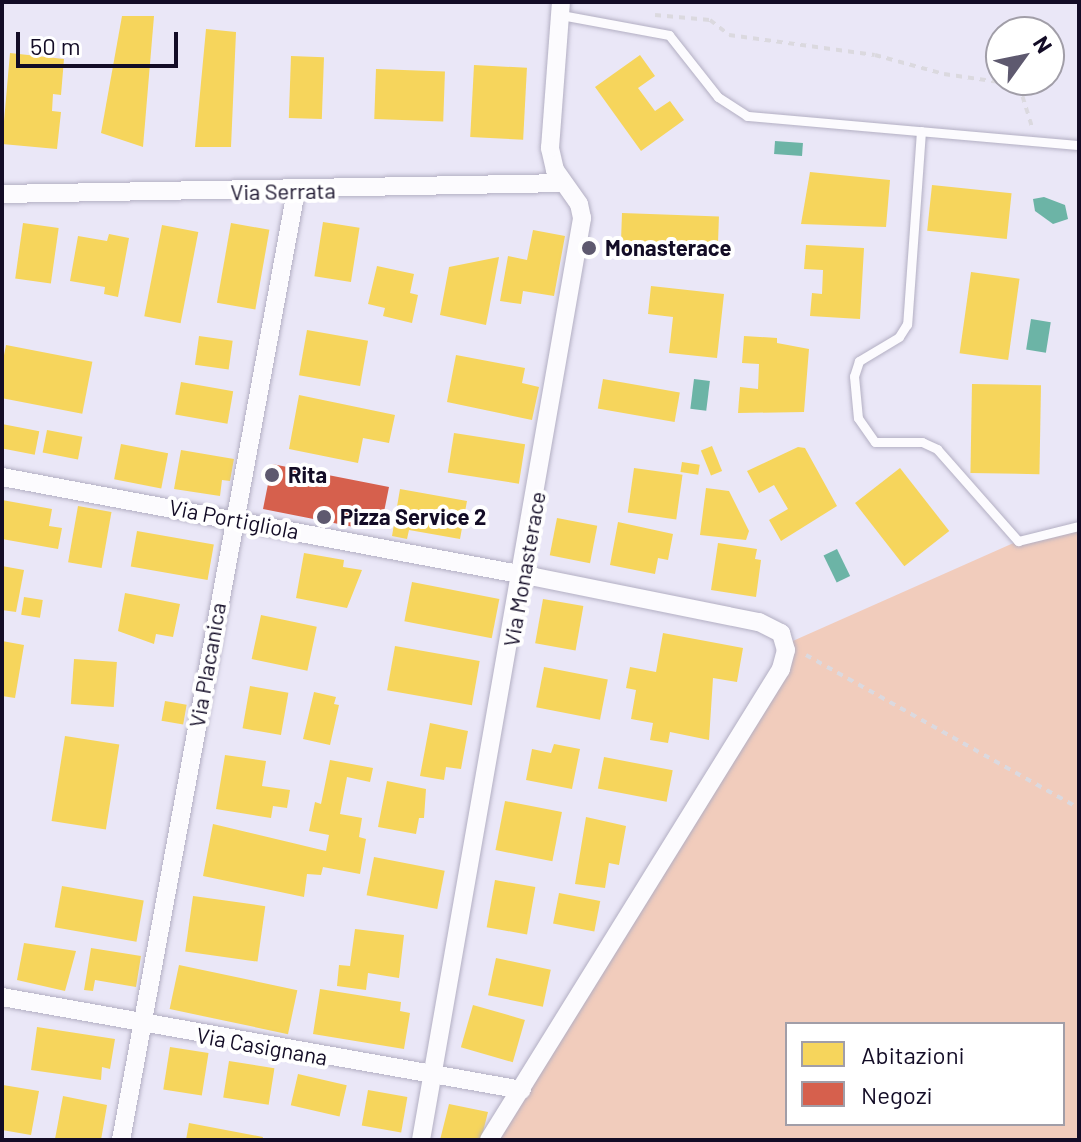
<!DOCTYPE html>
<html>
<head>
<meta charset="utf-8">
<style>
	body { margin:0 }
	#map { position:relative; width:1081px; height:1142px; overflow:hidden; background:#eae7f7; font-family:Barlow,sans-serif }
	div>[style] { position:absolute }
	.green>* { inset:0; background:#f1ccbc }
	.water>* { inset:0; background:#6cb4a6; transform-origin:0 0 }
	.homes>* { inset:0; background:#f6d55c; transform-origin:0 0 }
	.shops>* { inset:0; background:#d6604d }
	.path>* { height:4px; margin-top:-2px; transform-origin:0; background:repeating-linear-gradient(90deg,#dbd9df 0 6px,transparent 0 12px) }
	.roads { filter:drop-shadow(0 0 2px #b3afc3) drop-shadow(0 0 2px #b3afc3) }
	.service>* { height:9px; margin:-4.5px; padding:0 4.5px; transform-origin:4.5px; border-radius:4.5px; background:#fcfbfe }
	.minor>* { height:18px; margin:-9px; padding:0 9px; transform-origin:9px; border-radius:9px; background:#fcfbfe }
	.dots>* { width:22px; height:22px; translate:-50% -50%; box-sizing:border-box; border:4px solid #fff; border-radius:50% }
	span { translate:-50% -50%; white-space:nowrap; text-align:center; line-height:1.15; -webkit-text-stroke:8px #fff; paint-order:stroke }
	.street-label { font-size:22px; color:#130c26 }
	.poi-label { font-size:22px; color:#130c26; font-weight:700 }
	.left { translate:0 -50%; text-align:left }
	.frame { position:absolute; inset:0; border:4px solid #130c26; pointer-events:none }
	.legend { position:absolute; left:785px; top:1022px; width:280px; height:104px; box-sizing:border-box; background:#fff; border:2px solid #a19ea8; margin:0; padding:10px 14px; list-style:none; font-size:24px; color:#130c26 }
	.legend li { display:flex; align-items:center; gap:16px; height:40px }
	.legend b { width:40px; border:2px solid #a19ea8 }
	.north { position:absolute; left:985px; top:16px; width:80px; height:80px; box-sizing:border-box; background:#fff; border:2px solid #a19ea8; border-radius:50%; rotate:57deg; font-size:22px; font-weight:700; line-height:32px; text-align:center; color:#130c26 }
	.north::after { content:''; display:block; margin:auto; width:28px; height:36px; background:#5e596f; clip-path:polygon(50% 0,100% 100%,50% 72%,0 100%) }
	.scale { position:absolute; left:16px; top:32px; width:162px; height:36px; box-sizing:border-box; border:4px solid #130c26; border-top:0; padding-left:10px; font-size:24px; line-height:28px; white-space:nowrap; color:#130c26; -webkit-text-stroke:6px #fff; paint-order:stroke }
</style>
</head>
<body>
<div id="map">
	<div class="green">
		<div style="clip-path:polygon(evenodd,1079px 522px,1079px 1140px,489px 1140px,786px 644px,1018px 541px,1079px 522px,787px 1024px,1063px 1024px,1063px 1124px,787px 1124px,787px 1024px)"></div>
	</div>
	<div class="water">
		<div style="left:775px;top:141px;width:28px;height:13px;rotate:4deg"></div>
		<div style="clip-path:polygon(1044px 197px,1065px 205px,1068px 219px,1053px 224px,1035px 211px,1033px 199px)"></div>
		<div style="left:1031px;top:319px;width:20px;height:31px;rotate:9deg"></div>
		<div style="left:694px;top:379px;width:16px;height:30px;rotate:7deg"></div>
		<div style="left:837px;top:549px;width:30px;height:15px;rotate:64deg"></div>
	</div>
	<div class="homes">
		<div style="clip-path:polygon(122px 16px,154px 16px,143px 147px,101px 133px)"></div>
		<div style="clip-path:polygon(206px 29px,236px 32px,231px 147px,195px 147px)"></div>
		<div style="clip-path:polygon(10px 53px,64px 59px,61px 95px,53px 94px,52px 111px,61px 112px,57px 149px,2px 144px)"></div>
		<div style="clip-path:polygon(640px 55px,655px 76px,638px 88px,655px 111px,670px 101px,684px 120px,641px 151px,595px 87px)"></div>
		<div style="left:291px;top:56px;width:33px;height:62px;rotate:2deg"></div>
		<div style="left:474px;top:65px;width:53px;height:72px;rotate:3deg"></div>
		<div style="left:376px;top:69px;width:69px;height:50px;rotate:2deg"></div>
		<div style="clip-path:polygon(810px 172px,890px 180px,886px 227px,801px 224px)"></div>
		<div style="left:932px;top:185px;width:80px;height:46px;rotate:6deg"></div>
		<div style="left:622px;top:213px;width:97px;height:42px;rotate:2deg"></div>
		<div style="left:323px;top:222px;width:37px;height:55px;rotate:9deg"></div>
		<div style="left:23px;top:223px;width:36px;height:56px;rotate:8deg"></div>
		<div style="left:231px;top:223px;width:39px;height:81px;rotate:10deg"></div>
		<div style="left:162px;top:225px;width:37px;height:93px;rotate:11deg"></div>
		<div style="clip-path:polygon(533px 230px,565px 236px,554px 296px,523px 291px,521px 304px,500px 301px,508px 256px,527px 260px)"></div>
		<div style="clip-path:polygon(109px 234px,129px 238px,118px 297px,104px 294px,105px 287px,70px 281px,78px 236px,107px 241px)"></div>
		<div style="clip-path:polygon(806px 245px,864px 248px,860px 319px,810px 316px,812px 293px,822px 294px,823px 270px,804px 269px)"></div>
		<div style="clip-path:polygon(499px 257px,486px 325px,440px 315px,449px 267px)"></div>
		<div style="clip-path:polygon(377px 266px,414px 274px,410px 293px,418px 295px,412px 323px,383px 316px,385px 308px,368px 304px)"></div>
		<div style="left:971px;top:272px;width:49px;height:82px;rotate:8deg"></div>
		<div style="clip-path:polygon(651px 286px,724px 294px,717px 358px,669px 353px,673px 317px,648px 314px)"></div>
		<div style="left:307px;top:330px;width:62px;height:46px;rotate:10deg"></div>
		<div style="left:199px;top:336px;width:34px;height:29px;rotate:8deg"></div>
		<div style="clip-path:polygon(744px 336px,777px 338px,777px 343px,809px 349px,804px 412px,738px 413px,740px 387px,758px 389px,759px 364px,742px 363px)"></div>
		<div style="left:6px;top:345px;width:88px;height:53px;rotate:11deg"></div>
		<div style="clip-path:polygon(456px 355px,525px 368px,522px 383px,539px 387px,532px 420px,447px 402px)"></div>
		<div style="left:603px;top:379px;width:78px;height:30px;rotate:10deg"></div>
		<div style="left:181px;top:382px;width:53px;height:33px;rotate:10deg"></div>
		<div style="left:972px;top:384px;width:69px;height:89px;rotate:1deg"></div>
		<div style="clip-path:polygon(299px 395px,395px 415px,389px 443px,363px 438px,358px 463px,289px 449px)"></div>
		<div style="left:2px;top:424px;width:38px;height:24px;rotate:11deg"></div>
		<div style="left:47px;top:430px;width:36px;height:23px;rotate:11deg"></div>
		<div style="left:454px;top:433px;width:72px;height:40px;rotate:9deg"></div>
		<div style="left:121px;top:444px;width:48px;height:36px;rotate:11deg"></div>
		<div style="left:712px;top:446px;width:27px;height:12px;rotate:68deg"></div>
		<div style="clip-path:polygon(798px 447px,805px 448px,837px 506px,781px 541px,769px 520px,788px 509px,774px 485px,759px 493px,747px 471px)"></div>
		<div style="clip-path:polygon(181px 450px,234px 459px,230px 481px,222px 480px,220px 496px,174px 489px)"></div>
		<div style="left:682px;top:462px;width:18px;height:10px;rotate:9deg"></div>
		<div style="left:634px;top:468px;width:49px;height:45px;rotate:8deg"></div>
		<div style="left:900px;top:468px;width:80px;height:57px;rotate:52deg"></div>
		<div style="clip-path:polygon(706px 488px,729px 491px,749px 531px,746px 540px,700px 535px)"></div>
		<div style="clip-path:polygon(400px 489px,467px 501px,460px 539px,409px 530px,407px 539px,392px 536px)"></div>
		<div style="clip-path:polygon(2px 500px,52px 509px,49px 526px,62px 528px,58px 549px,2px 539px)"></div>
		<div style="left:78px;top:506px;width:34px;height:57px;rotate:10deg"></div>
		<div style="left:557px;top:518px;width:41px;height:38px;rotate:11deg"></div>
		<div style="clip-path:polygon(618px 522px,673px 534px,668px 560px,658px 558px,655px 574px,610px 565px)"></div>
		<div style="left:137px;top:531px;width:78px;height:36px;rotate:10deg"></div>
		<div style="clip-path:polygon(718px 543px,757px 549px,755px 559px,761px 560px,756px 597px,711px 590px)"></div>
		<div style="clip-path:polygon(304px 553px,344px 560px,343px 567px,362px 570px,347px 608px,296px 598px)"></div>
		<div style="clip-path:polygon(2px 566px,24px 570px,16px 612px,2px 610px)"></div>
		<div style="left:412px;top:582px;width:89px;height:40px;rotate:11deg"></div>
		<div style="clip-path:polygon(125px 593px,180px 604px,173px 637px,156px 634px,154px 644px,118px 631px)"></div>
		<div style="left:24px;top:597px;width:19px;height:18px;rotate:9deg"></div>
		<div style="left:543px;top:599px;width:41px;height:45px;rotate:10deg"></div>
		<div style="left:261px;top:615px;width:57px;height:45px;rotate:12deg"></div>
		<div style="clip-path:polygon(663px 633px,743px 648px,737px 682px,713px 678px,709px 740px,670px 732px,668px 743px,650px 740px,653px 723px,631px 719px,636px 690px,626px 688px,630px 667px,656px 672px)"></div>
		<div style="clip-path:polygon(2px 641px,24px 645px,15px 698px,2px 696px)"></div>
		<div style="left:395px;top:646px;width:86px;height:45px;rotate:10deg"></div>
		<div style="left:74px;top:659px;width:43px;height:45px;rotate:4deg"></div>
		<div style="left:544px;top:667px;width:65px;height:41px;rotate:11deg"></div>
		<div style="left:250px;top:686px;width:39px;height:43px;rotate:10deg"></div>
		<div style="clip-path:polygon(314px 692px,336px 697px,334px 704px,339px 705px,330px 745px,303px 739px)"></div>
		<div style="left:165px;top:701px;width:22px;height:20px;rotate:10deg"></div>
		<div style="clip-path:polygon(430px 723px,468px 731px,461px 769px,446px 767px,444px 780px,420px 776px)"></div>
		<div style="left:65px;top:736px;width:55px;height:86px;rotate:9deg"></div>
		<div style="clip-path:polygon(554px 744px,580px 749px,572px 789px,526px 780px,532px 749px,551px 753px)"></div>
		<div style="clip-path:polygon(225px 755px,266px 761px,262px 786px,290px 790px,287px 808px,273px 806px,271px 818px,216px 809px)"></div>
		<div style="left:604px;top:757px;width:70px;height:32px;rotate:11deg"></div>
		<div style="clip-path:polygon(330px 760px,373px 768px,370px 782px,347px 777px,340px 814px,362px 818px,359px 837px,366px 839px,360px 874px,323px 867px,321px 875px,307px 874px,304px 897px,203px 876px,213px 824px,326px 851px,329px 835px,309px 831px,315px 802px,321px 804px)"></div>
		<div style="clip-path:polygon(387px 781px,426px 789px,424px 818px,419px 818px,416px 834px,378px 827px)"></div>
		<div style="left:505px;top:801px;width:58px;height:50px;rotate:11deg"></div>
		<div style="clip-path:polygon(586px 817px,626px 826px,619px 865px,609px 863px,605px 888px,575px 884px)"></div>
		<div style="left:374px;top:857px;width:72px;height:39px;rotate:11deg"></div>
		<div style="left:495px;top:880px;width:41px;height:48px;rotate:10deg"></div>
		<div style="left:62px;top:886px;width:83px;height:42px;rotate:10deg"></div>
		<div style="left:559px;top:893px;width:42px;height:31px;rotate:11deg"></div>
		<div style="left:193px;top:896px;width:73px;height:56px;rotate:8deg"></div>
		<div style="clip-path:polygon(355px 929px,404px 935px,399px 978px,368px 973px,366px 990px,337px 986px,339px 965px,350px 966px)"></div>
		<div style="clip-path:polygon(24px 943px,76px 951px,65px 991px,17px 980px)"></div>
		<div style="clip-path:polygon(91px 948px,141px 956px,136px 987px,95px 980px,93px 991px,84px 990px)"></div>
		<div style="left:496px;top:958px;width:56px;height:38px;rotate:12deg"></div>
		<div style="left:179px;top:965px;width:121px;height:45px;rotate:12deg"></div>
		<div style="clip-path:polygon(320px 989px,401px 1002px,400px 1011px,410px 1013px,404px 1049px,313px 1034px)"></div>
		<div style="left:473px;top:1005px;width:54px;height:44px;rotate:16deg"></div>
		<div style="clip-path:polygon(37px 1027px,115px 1039px,110px 1069px,102px 1067px,101px 1080px,31px 1070px)"></div>
		<div style="left:170px;top:1047px;width:39px;height:43px;rotate:9deg"></div>
		<div style="left:229px;top:1061px;width:46px;height:37px;rotate:9deg"></div>
		<div style="left:298px;top:1074px;width:50px;height:32px;rotate:13deg"></div>
		<div style="clip-path:polygon(3px 1085px,39px 1091px,31px 1135px,2px 1130px)"></div>
		<div style="left:368px;top:1090px;width:40px;height:36px;rotate:10deg"></div>
		<div style="clip-path:polygon(63px 1096px,107px 1105px,101px 1140px,55px 1139px)"></div>
		<div style="clip-path:polygon(449px 1104px,488px 1112px,481px 1140px,440px 1140px)"></div>
		<div style="clip-path:polygon(189px 1123px,263px 1137px,262px 1140px,186px 1140px)"></div>
	</div>
	<div class="shops">
		<div style="clip-path:polygon(272px 464px,389px 487px,383px 517px,362px 513px,359px 528px,263px 509px)"></div>
	</div>
	<div class="path">
		<div style="left:655px;top:15px;width:55px;rotate:5.2deg"></div>
		<div style="left:710px;top:20px;width:24px;rotate:38deg"></div>
		<div style="left:729px;top:35px;width:147px;rotate:7.8deg"></div>
		<div style="left:875px;top:55px;width:72px;rotate:15.4deg"></div>
		<div style="left:944px;top:74px;width:76px;rotate:8.3deg"></div>
		<div style="left:1019px;top:85px;width:44px;rotate:72.8deg"></div>
		<div style="left:806px;top:655px;width:313px;rotate:29.3deg"></div>
	</div>
	<div class="roads">
		<div class="service">
			<div style="left:561px;top:15px;width:110px;rotate:10.5deg"></div>
			<div style="left:669px;top:35px;width:79px;rotate:51.7deg"></div>
			<div style="left:718px;top:97px;width:35px;rotate:33deg"></div>
			<div style="left:747px;top:116px;width:333px;rotate:5deg"></div>
			<div style="left:921px;top:131px;width:194px;rotate:94.1deg"></div>
			<div style="left:907px;top:324px;width:15px;rotate:122deg"></div>
			<div style="left:899px;top:337px;width:47px;rotate:149deg"></div>
			<div style="left:859px;top:361px;width:16px;rotate:108deg"></div>
			<div style="left:854px;top:376px;width:42px;rotate:84.6deg"></div>
			<div style="left:858px;top:418px;width:29px;rotate:55deg"></div>
			<div style="left:875px;top:442px;width:47px"></div>
			<div style="left:922px;top:442px;width:17px;rotate:25deg"></div>
			<div style="left:937px;top:449px;width:123px;rotate:48.6deg"></div>
			<div style="left:1018px;top:541px;width:63px;rotate:-13.8deg"></div>
		</div>
		<div class="minor">
			<div style="left:2px;top:194px;width:561px;rotate:-1.12deg"></div>
			<div style="left:2px;top:477px;width:542px;rotate:10.63deg"></div>
			<div style="left:535px;top:577px;width:228px;rotate:11.4deg"></div>
			<div style="left:759px;top:622px;width:25px;rotate:27deg"></div>
			<div style="left:781px;top:633px;width:18px;rotate:74deg"></div>
			<div style="left:786px;top:650px;width:20px;rotate:105deg"></div>
			<div style="left:781px;top:669px;width:554px;rotate:121.8deg"></div>
			<div style="left:2px;top:997px;width:528px;rotate:10.14deg"></div>
			<div style="left:121px;top:1140px;width:965px;rotate:-79.55deg"></div>
			<div style="left:421px;top:1140px;width:936px;rotate:-80.09deg"></div>
			<div style="left:582px;top:218px;width:14px;rotate:-102deg"></div>
			<div style="left:579px;top:204px;width:42px;rotate:-125.2deg"></div>
			<div style="left:555px;top:170px;width:23px;rotate:-103deg"></div>
			<div style="left:550px;top:148px;width:146px;rotate:-85.7deg"></div>
		</div>
	</div>
	<div class="dots">
		<div style="left:589px;top:248px;background:#5e596f"></div>
		<div style="left:272px;top:475px;background:#5e596f"></div>
		<div style="left:324px;top:517px;background:#5e596f"></div>
	</div>
	<div class="street-label">
		<span style="left:283px;top:191px;rotate:-1deg">Via Serrata</span>
		<span style="left:234px;top:519px;rotate:11deg">Via Portigliola</span>
		<span style="left:524px;top:569px;rotate:-80deg">Via Monasterace</span>
		<span style="left:207px;top:665px;rotate:-80deg">Via Placanica</span>
		<span style="left:262px;top:1046px;rotate:10deg">Via Casignana</span>
	</div>
	<div class="poi-label">
		<span class="left" style="left:605px;top:248px">Monasterace</span>
		<span class="left" style="left:288px;top:475px">Rita</span>
		<span class="left" style="left:340px;top:517px">Pizza Service 2</span>
	</div>
	<div class="frame"></div>
	<ul class="legend">
	<li><b style="height:22px;background:#f6d55c"></b>Abitazioni</li>
	<li><b style="height:22px;background:#d6604d"></b>Negozi</li>
	</ul>
	<div class="north">N</div>
	<div class="scale">50 m</div>
</div>
</body>
</html>
